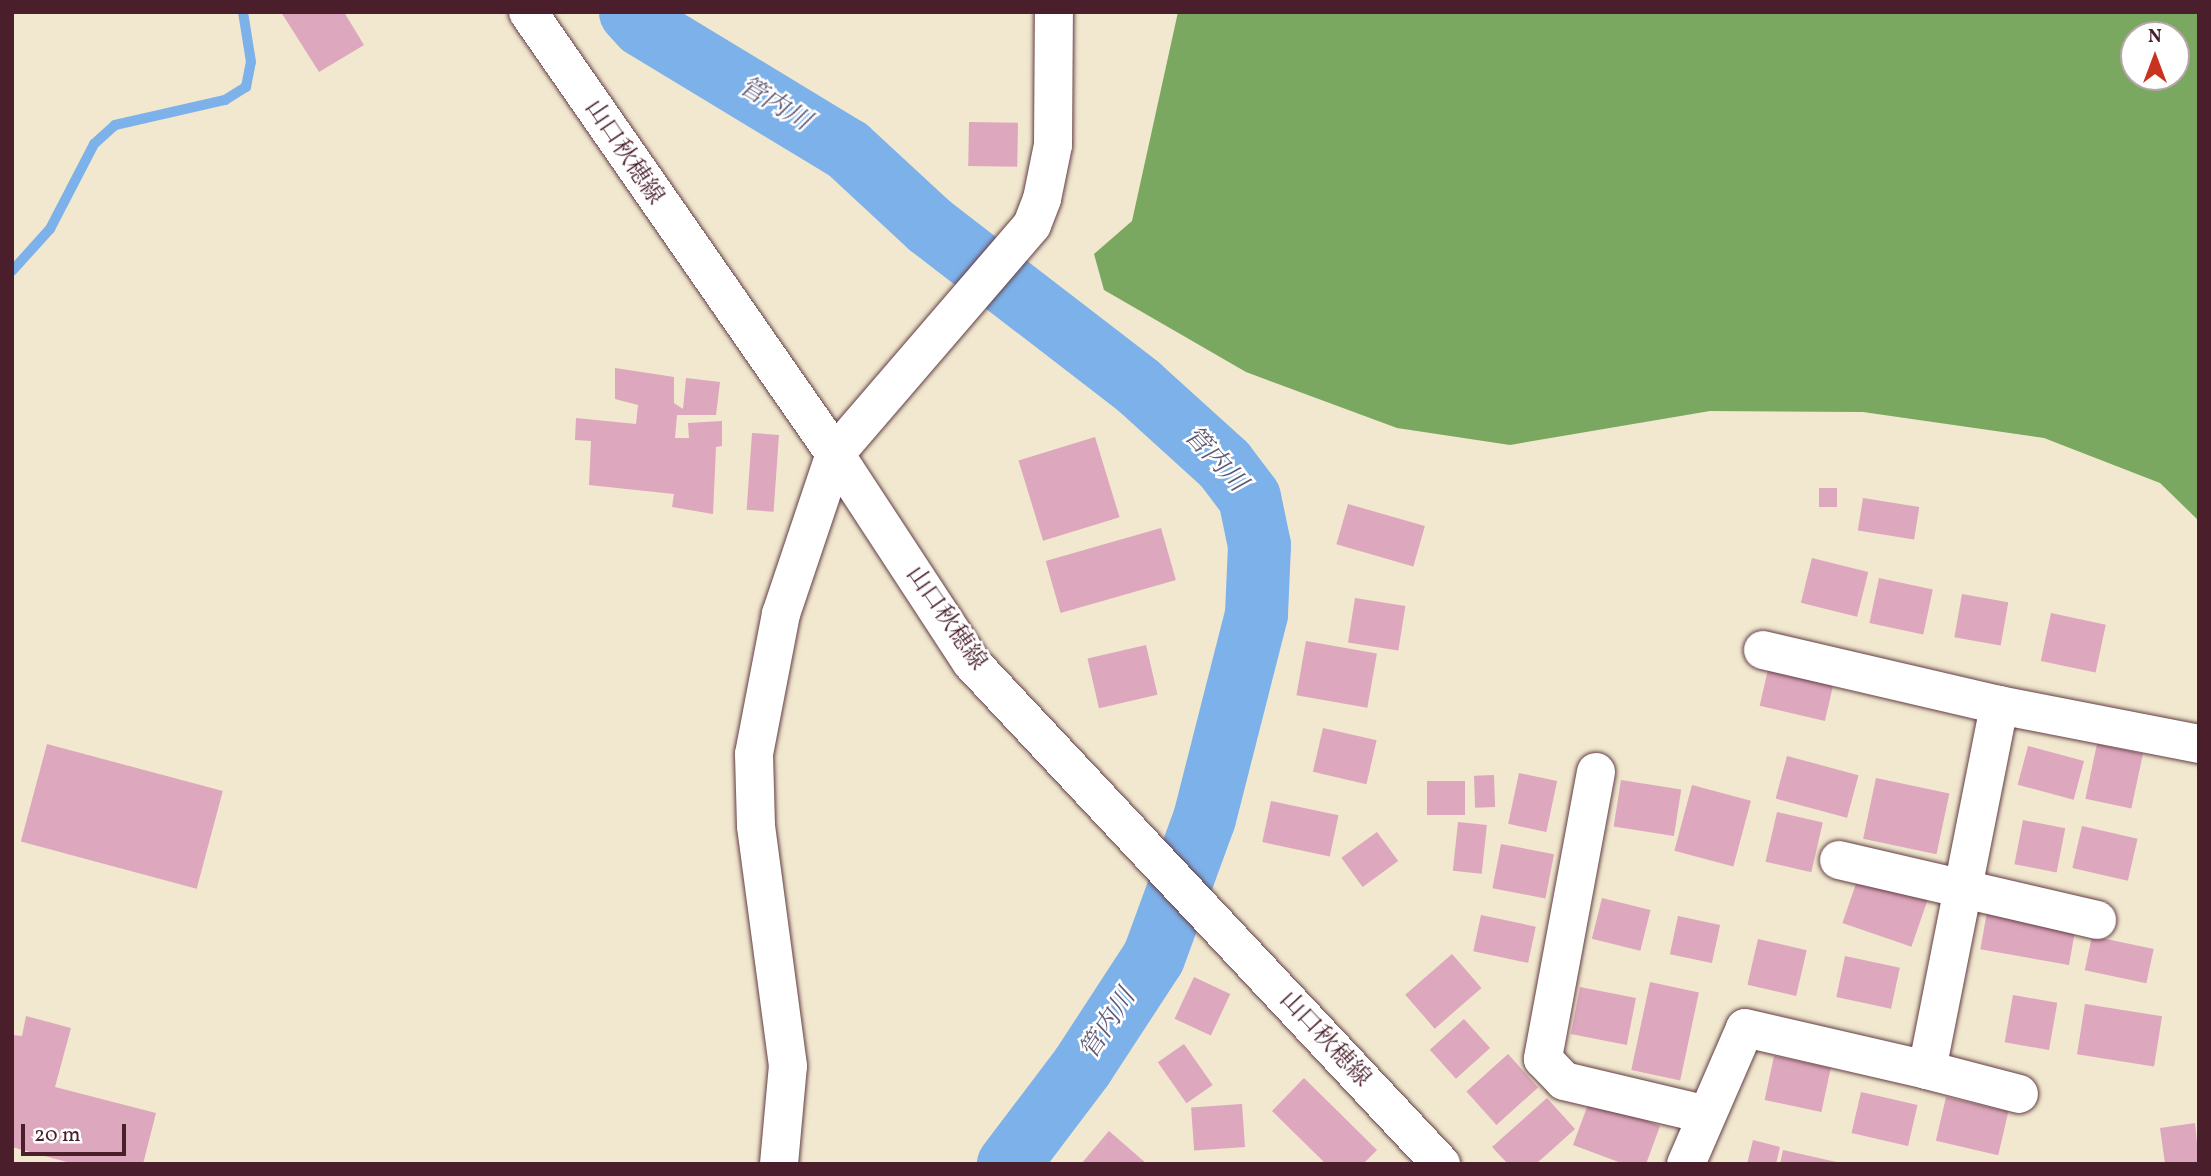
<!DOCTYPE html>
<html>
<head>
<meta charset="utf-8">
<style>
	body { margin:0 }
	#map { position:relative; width:2211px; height:1176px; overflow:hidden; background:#f1e8cf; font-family:Vollkorn,"Noto Serif JP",serif }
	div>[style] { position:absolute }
	.forest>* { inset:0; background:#7aa861 }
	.stream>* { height:10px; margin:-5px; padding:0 5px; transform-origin:5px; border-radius:5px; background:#7db1ea }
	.river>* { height:63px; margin:-31.5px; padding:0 31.5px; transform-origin:31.5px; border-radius:31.5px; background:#7db1ea }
	.building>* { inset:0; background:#dda7bd; transform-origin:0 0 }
	.roads { filter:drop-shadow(0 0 2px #633d44) drop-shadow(0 0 2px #633d44) }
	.minor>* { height:38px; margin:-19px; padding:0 19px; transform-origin:19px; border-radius:19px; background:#fff }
	.major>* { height:38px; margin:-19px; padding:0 19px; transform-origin:19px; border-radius:19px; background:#fff }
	span { translate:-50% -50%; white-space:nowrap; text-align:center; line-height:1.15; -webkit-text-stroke:5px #fff; paint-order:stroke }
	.street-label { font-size:24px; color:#4a1f2b }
	.water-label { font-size:26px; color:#5e5977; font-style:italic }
	.frame { position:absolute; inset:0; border:14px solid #4a1f2b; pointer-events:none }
	.north { position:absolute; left:2120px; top:21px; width:70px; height:70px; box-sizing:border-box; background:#fff; border:2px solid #b7a5aa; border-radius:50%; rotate:0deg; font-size:19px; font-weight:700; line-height:28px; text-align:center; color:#4a1f2b }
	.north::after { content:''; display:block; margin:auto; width:24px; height:32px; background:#c8321e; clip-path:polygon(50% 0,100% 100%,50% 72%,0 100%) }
	.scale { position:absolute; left:21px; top:1124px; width:105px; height:32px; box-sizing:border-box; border:4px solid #4a1f2b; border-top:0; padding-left:9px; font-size:21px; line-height:24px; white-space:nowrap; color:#4a1f2b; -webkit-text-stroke:5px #fff; paint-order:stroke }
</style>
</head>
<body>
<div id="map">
	<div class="forest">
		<div style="clip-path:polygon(evenodd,1178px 12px,2199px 12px,2199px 521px,2160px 483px,2044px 438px,1863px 412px,1710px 411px,1510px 445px,1397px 428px,1246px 372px,1104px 290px,1094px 254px,1132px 221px,1178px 12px,2134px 35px,2176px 35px,2176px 77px,2134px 77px,2134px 35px)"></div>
	</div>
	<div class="stream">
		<div style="left:12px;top:271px;width:57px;rotate:-47.9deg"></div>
		<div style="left:50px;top:229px;width:96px;rotate:-62.6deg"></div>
		<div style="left:94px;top:144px;width:28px;rotate:-42deg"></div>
		<div style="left:115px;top:125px;width:113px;rotate:-12.8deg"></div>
		<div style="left:225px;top:100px;width:25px;rotate:-32deg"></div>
		<div style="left:246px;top:87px;width:25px;rotate:-79deg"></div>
		<div style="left:251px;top:62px;width:51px;rotate:-99.1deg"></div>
	</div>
	<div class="river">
		<div style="left:630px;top:12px;width:18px;rotate:47deg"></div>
		<div style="left:642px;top:25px;width:240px;rotate:31.2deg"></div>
		<div style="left:847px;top:149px;width:112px;rotate:42.8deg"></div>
		<div style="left:929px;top:225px;width:264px;rotate:37.6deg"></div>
		<div style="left:1138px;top:386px;width:116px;rotate:42.2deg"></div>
		<div style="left:1224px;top:464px;width:41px;rotate:52.9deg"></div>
		<div style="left:1249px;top:497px;width:49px;rotate:78.2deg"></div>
		<div style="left:1259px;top:545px;width:69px;rotate:92.5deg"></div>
		<div style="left:1256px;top:614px;width:211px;rotate:104.3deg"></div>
		<div style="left:1204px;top:818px;width:148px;rotate:110.1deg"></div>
		<div style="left:1153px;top:957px;width:130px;rotate:123.1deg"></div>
		<div style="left:1082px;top:1066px;width:123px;rotate:127.1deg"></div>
	</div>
	<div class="building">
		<div style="clip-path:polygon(281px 12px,344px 12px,364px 45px,319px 72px)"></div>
		<div style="left:969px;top:122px;width:49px;height:44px;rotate:1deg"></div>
		<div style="clip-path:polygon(615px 368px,674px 377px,674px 403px,683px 409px,686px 378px,720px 382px,716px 415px,677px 415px,675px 438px,689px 438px,688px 423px,722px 421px,722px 446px,716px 447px,713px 514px,672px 507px,674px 494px,589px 485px,591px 441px,575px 440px,576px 418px,636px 424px,638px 405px,615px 399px)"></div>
		<div style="left:752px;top:433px;width:27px;height:77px;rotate:4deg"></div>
		<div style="left:1095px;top:437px;width:84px;height:80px;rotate:73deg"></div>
		<div style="left:1819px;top:488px;width:18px;height:19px"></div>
		<div style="left:1863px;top:498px;width:57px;height:33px;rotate:9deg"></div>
		<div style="left:1348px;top:504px;width:80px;height:42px;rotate:16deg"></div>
		<div style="left:1161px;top:528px;width:54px;height:120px;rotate:74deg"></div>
		<div style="left:1812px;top:558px;width:58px;height:46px;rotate:14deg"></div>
		<div style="left:1879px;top:578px;width:55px;height:46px;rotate:12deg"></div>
		<div style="left:1962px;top:594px;width:47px;height:44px;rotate:10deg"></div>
		<div style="left:1355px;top:598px;width:51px;height:45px;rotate:9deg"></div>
		<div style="left:2051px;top:613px;width:56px;height:49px;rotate:12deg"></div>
		<div style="left:1306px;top:641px;width:72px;height:55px;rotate:10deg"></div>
		<div style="left:1146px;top:645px;width:51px;height:60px;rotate:77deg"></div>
		<div style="left:1770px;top:661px;width:67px;height:46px;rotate:13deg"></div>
		<div style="left:1323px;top:728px;width:55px;height:45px;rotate:13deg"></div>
		<div style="left:47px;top:744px;width:182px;height:101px;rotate:15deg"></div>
		<div style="left:2097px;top:744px;width:47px;height:56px;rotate:12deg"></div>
		<div style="left:2028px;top:746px;width:58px;height:40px;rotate:15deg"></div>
		<div style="left:1787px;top:756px;width:74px;height:44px;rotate:15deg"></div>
		<div style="left:1519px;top:773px;width:39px;height:52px;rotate:12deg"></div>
		<div style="left:1494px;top:775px;width:32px;height:20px;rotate:88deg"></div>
		<div style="left:1876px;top:778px;width:75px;height:62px;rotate:12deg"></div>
		<div style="left:1621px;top:780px;width:61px;height:47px;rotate:9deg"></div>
		<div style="left:1427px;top:781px;width:38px;height:34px"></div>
		<div style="left:1692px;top:785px;width:61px;height:68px;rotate:15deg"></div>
		<div style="left:1271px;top:801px;width:69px;height:42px;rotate:12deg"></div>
		<div style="left:1777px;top:812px;width:47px;height:51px;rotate:13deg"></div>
		<div style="left:2023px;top:820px;width:43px;height:45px;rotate:11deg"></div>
		<div style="left:1458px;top:822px;width:29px;height:49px;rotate:6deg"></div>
		<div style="left:2082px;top:826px;width:57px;height:43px;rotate:13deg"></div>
		<div style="left:1377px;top:832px;width:36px;height:44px;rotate:54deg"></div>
		<div style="left:1501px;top:844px;width:54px;height:45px;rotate:11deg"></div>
		<div style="left:1860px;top:872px;width:73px;height:54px;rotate:19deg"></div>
		<div style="left:1602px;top:898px;width:50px;height:42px;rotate:14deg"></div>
		<div style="left:1988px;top:906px;width:90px;height:44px;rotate:10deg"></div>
		<div style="left:1481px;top:915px;width:56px;height:37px;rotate:12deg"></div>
		<div style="left:1678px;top:916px;width:43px;height:39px;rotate:12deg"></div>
		<div style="left:2092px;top:936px;width:63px;height:35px;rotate:12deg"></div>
		<div style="left:1758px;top:939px;width:50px;height:47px;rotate:13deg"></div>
		<div style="left:1452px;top:954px;width:45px;height:62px;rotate:49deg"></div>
		<div style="left:1845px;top:956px;width:56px;height:42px;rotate:12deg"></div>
		<div style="left:1194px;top:977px;width:40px;height:46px;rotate:25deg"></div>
		<div style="left:1650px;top:982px;width:50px;height:90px;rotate:12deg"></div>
		<div style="left:1580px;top:987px;width:57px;height:48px;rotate:11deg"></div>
		<div style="left:2013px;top:995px;width:45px;height:48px;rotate:10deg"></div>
		<div style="left:2085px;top:1004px;width:78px;height:51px;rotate:9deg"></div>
		<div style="clip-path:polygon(26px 1016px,71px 1028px,55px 1087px,156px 1113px,143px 1164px,74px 1164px,12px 1147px,12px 1035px,22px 1036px)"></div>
		<div style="left:1464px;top:1019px;width:39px;height:46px;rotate:48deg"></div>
		<div style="left:1184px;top:1044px;width:50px;height:32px;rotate:55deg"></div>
		<div style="left:1508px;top:1054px;width:45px;height:56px;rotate:48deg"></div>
		<div style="left:1774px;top:1056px;width:58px;height:45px;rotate:12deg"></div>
		<div style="clip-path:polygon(1304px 1078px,1377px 1150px,1363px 1164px,1326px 1164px,1272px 1111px)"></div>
		<div style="left:1861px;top:1092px;width:58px;height:42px;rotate:13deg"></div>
		<div style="left:1946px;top:1097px;width:64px;height:45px;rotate:13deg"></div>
		<div style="clip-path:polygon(1547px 1098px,1575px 1129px,1536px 1164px,1508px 1164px,1492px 1147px)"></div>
		<div style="clip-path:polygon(1590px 1099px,1660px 1126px,1646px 1164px,1624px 1164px,1573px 1145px)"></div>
		<div style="left:1242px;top:1104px;width:43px;height:51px;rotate:86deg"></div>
		<div style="clip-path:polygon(2195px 1123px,2199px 1164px,2165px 1164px,2160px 1128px)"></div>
		<div style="clip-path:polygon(1109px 1131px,1147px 1164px,1081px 1164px)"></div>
		<div style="clip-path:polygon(1753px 1140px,1780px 1147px,1776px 1164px,1747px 1164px)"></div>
		<div style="clip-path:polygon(1783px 1150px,1841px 1163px,1841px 1164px,1780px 1164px)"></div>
	</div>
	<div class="roads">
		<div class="minor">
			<div style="left:1763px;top:650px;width:242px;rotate:13.1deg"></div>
			<div style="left:1596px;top:772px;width:292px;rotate:100.5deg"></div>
			<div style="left:1543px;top:1059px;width:30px;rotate:46deg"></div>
			<div style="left:1564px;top:1081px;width:144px;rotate:13.3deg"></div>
			<div style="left:1839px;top:860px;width:265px;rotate:13.1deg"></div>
			<div style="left:1927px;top:1070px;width:95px;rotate:14.6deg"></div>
			<div style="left:779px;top:1164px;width:98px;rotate:-84.8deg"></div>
			<div style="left:788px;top:1066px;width:242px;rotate:-97.6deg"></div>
			<div style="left:756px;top:826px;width:72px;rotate:-91.6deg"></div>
			<div style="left:754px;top:754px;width:143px;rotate:-79.1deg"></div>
			<div style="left:781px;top:614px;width:169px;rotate:-71.4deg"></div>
			<div style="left:835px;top:454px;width:302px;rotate:-49.3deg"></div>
			<div style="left:1032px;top:225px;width:28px;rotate:-69deg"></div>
			<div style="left:1042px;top:199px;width:55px;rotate:-78.5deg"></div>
			<div style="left:1053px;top:145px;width:133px;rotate:-89.6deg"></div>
			<div style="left:1686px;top:1164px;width:148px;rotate:-66.5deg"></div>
			<div style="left:1745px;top:1028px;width:187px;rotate:13deg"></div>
			<div style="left:1927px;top:1070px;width:372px;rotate:-78.8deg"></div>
			<div style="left:1999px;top:705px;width:204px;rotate:11deg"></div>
		</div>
		<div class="major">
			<div style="left:528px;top:12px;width:538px;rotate:55.22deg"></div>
			<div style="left:835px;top:454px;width:249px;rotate:56.8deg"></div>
			<div style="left:971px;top:662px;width:688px;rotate:46.89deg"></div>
		</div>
	</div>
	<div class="street-label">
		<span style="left:623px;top:153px;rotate:56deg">山口秋穂線</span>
		<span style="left:945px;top:619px;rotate:55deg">山口秋穂線</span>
		<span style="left:1324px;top:1040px;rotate:47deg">山口秋穂線</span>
	</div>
	<div class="water-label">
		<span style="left:774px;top:105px;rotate:31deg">管内川</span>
		<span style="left:1214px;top:460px;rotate:47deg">管内川</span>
		<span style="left:1109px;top:1025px;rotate:-57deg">管内川</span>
	</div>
	<div class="frame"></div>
	<div class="north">N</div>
	<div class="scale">20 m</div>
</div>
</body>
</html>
